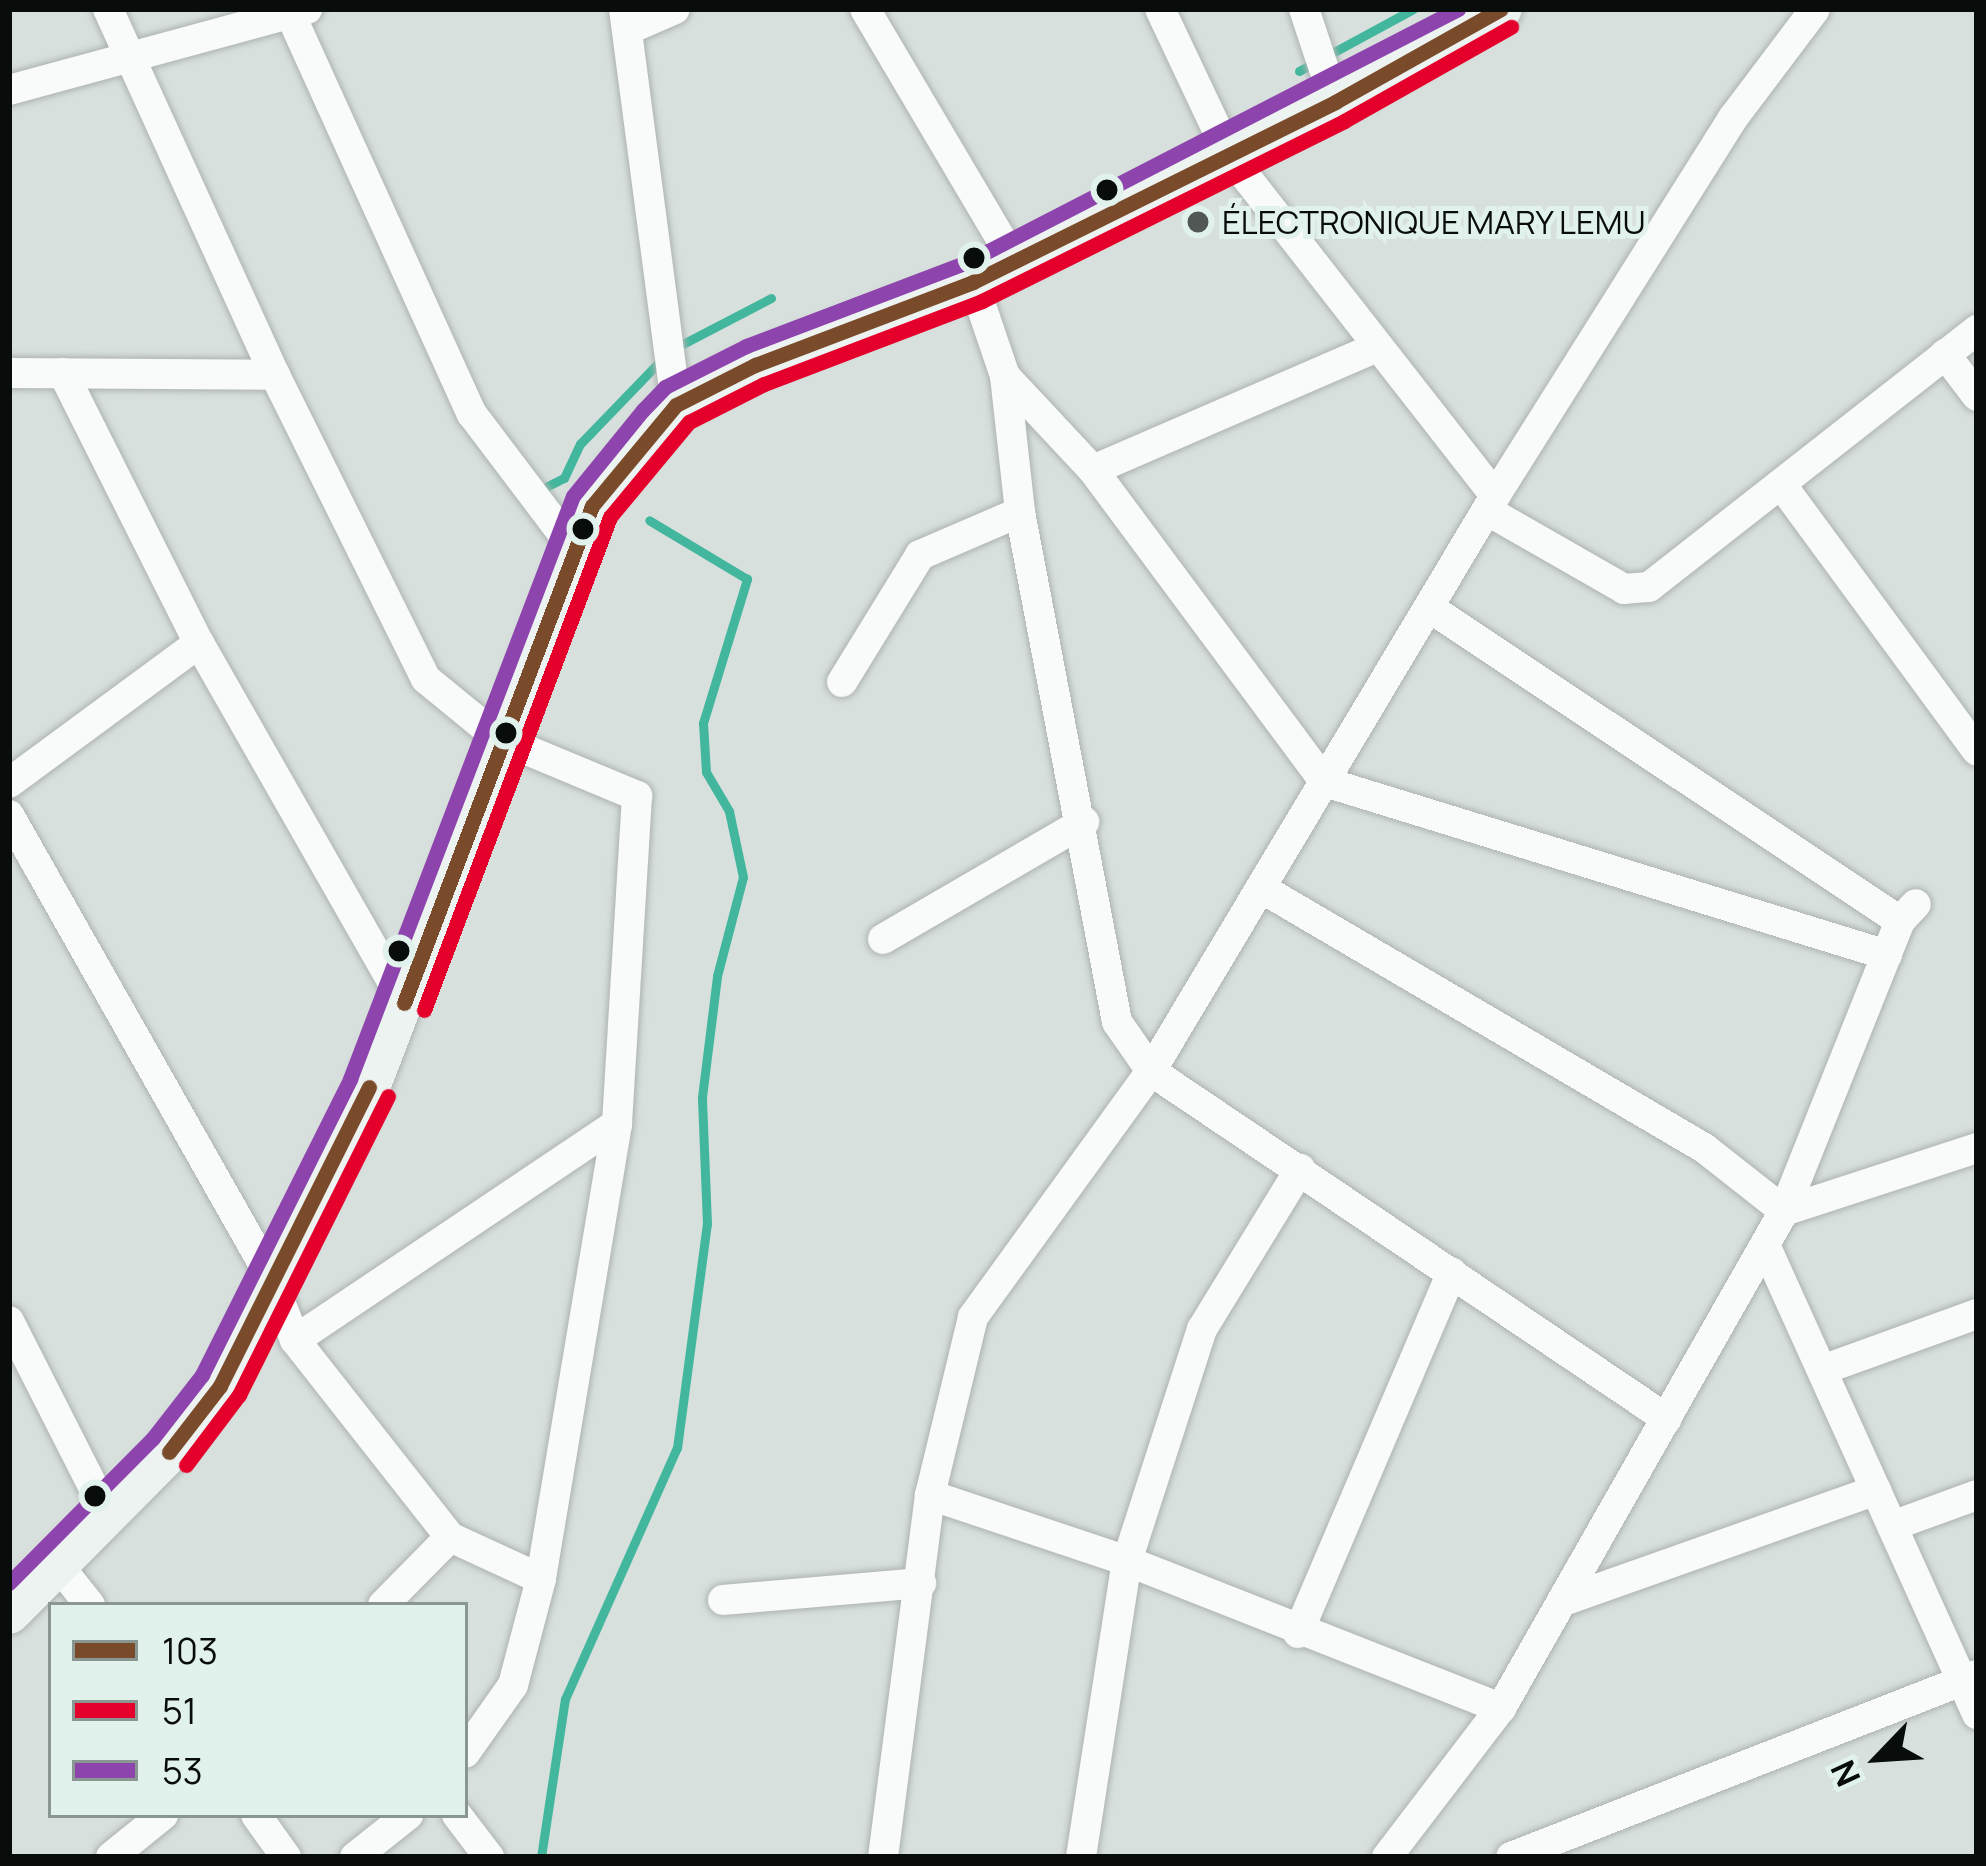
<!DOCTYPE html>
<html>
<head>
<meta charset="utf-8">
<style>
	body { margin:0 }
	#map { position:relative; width:1986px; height:1866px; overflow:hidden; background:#d8e0dd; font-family:Manrope,sans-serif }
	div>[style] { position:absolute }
	.stream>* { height:9px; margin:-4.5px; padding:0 4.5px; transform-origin:4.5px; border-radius:4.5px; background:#42b79d }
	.roads { filter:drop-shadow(0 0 3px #adb3b1) drop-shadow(0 0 3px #adb3b1) }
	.minor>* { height:30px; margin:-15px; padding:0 15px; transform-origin:15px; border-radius:15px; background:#f9fafa }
	.secondary>* { height:42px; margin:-21px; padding:0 21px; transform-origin:21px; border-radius:21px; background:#ecf3f1 }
	.bus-1>* { height:15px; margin:-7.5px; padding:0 7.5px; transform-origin:7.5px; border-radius:7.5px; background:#7a4b2a }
	.bus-2>* { height:15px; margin:-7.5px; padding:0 7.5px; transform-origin:7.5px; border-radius:7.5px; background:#e4002b }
	.bus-3>* { height:15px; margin:-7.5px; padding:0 7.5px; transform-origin:7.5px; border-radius:7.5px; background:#8e44ad }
	.dots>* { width:33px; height:33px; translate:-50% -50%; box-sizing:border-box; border:6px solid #e1f1eb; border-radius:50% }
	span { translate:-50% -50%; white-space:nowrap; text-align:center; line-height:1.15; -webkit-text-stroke:10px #e1f1eb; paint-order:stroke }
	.poi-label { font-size:33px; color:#080d0b }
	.left { translate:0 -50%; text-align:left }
	.frame { position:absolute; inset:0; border:12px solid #080d0b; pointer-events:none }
	.legend { position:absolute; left:48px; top:1602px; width:420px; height:216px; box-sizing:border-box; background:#e1f1eb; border:3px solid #8a9691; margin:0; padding:15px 21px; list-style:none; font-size:36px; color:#080d0b }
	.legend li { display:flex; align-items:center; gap:24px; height:60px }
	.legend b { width:60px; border:3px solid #8a9691 }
	.north { position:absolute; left:1818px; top:1698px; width:120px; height:120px; -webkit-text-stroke:9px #e1f1eb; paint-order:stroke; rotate:245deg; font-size:33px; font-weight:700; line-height:48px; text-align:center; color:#080d0b }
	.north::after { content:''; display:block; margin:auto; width:42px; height:54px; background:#080d0b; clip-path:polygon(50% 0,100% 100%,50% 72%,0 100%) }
</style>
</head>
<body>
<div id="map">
	<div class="stream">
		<div style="left:1299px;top:71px;width:130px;rotate:-28.5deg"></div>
		<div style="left:677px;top:347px;width:106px;rotate:-27.5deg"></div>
		<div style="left:540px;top:490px;width:27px;rotate:-27deg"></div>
		<div style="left:564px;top:478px;width:38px;rotate:-65deg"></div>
		<div style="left:580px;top:444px;width:121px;rotate:-46deg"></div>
		<div style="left:541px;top:1857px;width:160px;rotate:-81.4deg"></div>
		<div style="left:565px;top:1699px;width:275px;rotate:-66deg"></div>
		<div style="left:677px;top:1448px;width:226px;rotate:-82.4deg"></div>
		<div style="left:707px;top:1224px;width:127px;rotate:-92.3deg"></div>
		<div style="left:702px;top:1097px;width:122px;rotate:-82.9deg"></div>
		<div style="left:717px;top:976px;width:102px;rotate:-75.3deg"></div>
		<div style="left:743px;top:877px;width:67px;rotate:-102deg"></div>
		<div style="left:729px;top:811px;width:45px;rotate:-120.5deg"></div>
		<div style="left:706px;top:772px;width:49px;rotate:-93.5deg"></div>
		<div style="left:703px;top:723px;width:151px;rotate:-73deg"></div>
		<div style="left:747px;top:579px;width:114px;rotate:-149deg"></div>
	</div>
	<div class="roads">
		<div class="minor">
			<div style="left:108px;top:9px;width:402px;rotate:65.5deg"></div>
			<div style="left:288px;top:9px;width:445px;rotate:65.6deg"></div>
			<div style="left:472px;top:414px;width:169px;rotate:52.9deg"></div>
			<div style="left:624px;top:9px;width:399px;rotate:82.5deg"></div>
			<div style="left:865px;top:9px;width:289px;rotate:59.4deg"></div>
			<div style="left:1160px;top:9px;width:161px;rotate:64.7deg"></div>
			<div style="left:1229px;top:155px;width:432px;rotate:52deg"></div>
			<div style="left:1304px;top:9px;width:98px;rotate:71.6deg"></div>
			<div style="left:627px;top:30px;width:52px;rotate:-23.6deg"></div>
			<div style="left:9px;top:90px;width:309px;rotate:-15.2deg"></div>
			<div style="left:973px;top:282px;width:99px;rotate:71.2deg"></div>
			<div style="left:1005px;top:376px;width:137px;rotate:83.7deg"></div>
			<div style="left:1020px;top:512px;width:519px;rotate:79.23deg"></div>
			<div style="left:1117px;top:1022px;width:60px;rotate:55.2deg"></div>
			<div style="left:1151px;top:1071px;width:622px;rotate:34deg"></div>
			<div style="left:1945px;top:354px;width:53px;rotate:52.7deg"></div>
			<div style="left:9px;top:373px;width:266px;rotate:0.4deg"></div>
			<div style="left:275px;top:375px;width:339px;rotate:63.6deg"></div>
			<div style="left:426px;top:679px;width:93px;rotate:39.3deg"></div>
			<div style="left:498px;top:738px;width:151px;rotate:22.6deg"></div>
			<div style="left:637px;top:796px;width:329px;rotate:93.5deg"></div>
			<div style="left:617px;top:1124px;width:461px;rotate:99.5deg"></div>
			<div style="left:541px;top:1579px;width:110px;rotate:104.8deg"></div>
			<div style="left:513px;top:1685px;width:83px;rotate:125.2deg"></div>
			<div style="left:63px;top:373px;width:302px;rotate:63.3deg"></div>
			<div style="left:199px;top:643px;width:414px;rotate:60.3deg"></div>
			<div style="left:1005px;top:376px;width:129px;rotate:46.9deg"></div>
			<div style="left:1093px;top:470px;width:389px;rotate:53.4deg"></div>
			<div style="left:1325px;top:782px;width:588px;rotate:17.11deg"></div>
			<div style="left:1093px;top:470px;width:309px;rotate:-23.4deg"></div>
			<div style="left:1781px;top:484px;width:331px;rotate:53.7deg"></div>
			<div style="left:1488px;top:511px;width:157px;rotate:29.8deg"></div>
			<div style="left:1624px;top:589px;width:25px;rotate:-5deg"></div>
			<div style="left:1649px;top:587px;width:417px;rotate:-38.1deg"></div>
			<div style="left:1430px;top:608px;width:565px;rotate:33.66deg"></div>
			<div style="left:842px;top:682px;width:149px;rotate:-58.4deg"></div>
			<div style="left:920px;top:555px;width:109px;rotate:-23.3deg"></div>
			<div style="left:9px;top:783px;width:236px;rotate:-36.4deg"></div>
			<div style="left:9px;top:815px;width:530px;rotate:60.48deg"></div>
			<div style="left:270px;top:1276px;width:69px;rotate:68.7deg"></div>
			<div style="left:295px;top:1340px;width:251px;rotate:51.8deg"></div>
			<div style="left:450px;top:1537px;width:100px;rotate:24.8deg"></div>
			<div style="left:1261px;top:888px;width:514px;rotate:30.41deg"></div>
			<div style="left:1704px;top:1148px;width:102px;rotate:38.2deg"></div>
			<div style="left:1784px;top:1211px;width:203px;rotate:-18.1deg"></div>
			<div style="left:883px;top:939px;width:233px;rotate:-30.2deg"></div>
			<div style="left:1765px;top:1245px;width:515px;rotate:65.68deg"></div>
			<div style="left:9px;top:1321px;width:219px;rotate:63.1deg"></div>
			<div style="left:295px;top:1340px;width:388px;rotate:-33.9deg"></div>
			<div style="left:1822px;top:1370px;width:165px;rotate:-19.9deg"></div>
			<div style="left:930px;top:1495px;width:208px;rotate:18.5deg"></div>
			<div style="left:1127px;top:1561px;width:402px;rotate:21.5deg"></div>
			<div style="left:1892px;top:1526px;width:90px;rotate:-20deg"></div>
			<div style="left:58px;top:1565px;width:51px;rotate:51.3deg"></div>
			<div style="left:723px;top:1600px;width:199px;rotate:-4.9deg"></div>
			<div style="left:1566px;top:1600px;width:329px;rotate:-19.5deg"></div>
			<div style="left:383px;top:1605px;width:95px;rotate:-45.4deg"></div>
			<div style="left:1298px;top:1633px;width:392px;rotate:-66.9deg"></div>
			<div style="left:256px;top:1815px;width:52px;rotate:54.5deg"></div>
			<div style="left:457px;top:1815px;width:53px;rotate:52.7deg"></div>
			<div style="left:111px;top:1857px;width:67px;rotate:-38.9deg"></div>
			<div style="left:355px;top:1857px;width:68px;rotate:-38.4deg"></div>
			<div style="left:883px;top:1857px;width:365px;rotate:-82.6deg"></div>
			<div style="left:930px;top:1495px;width:183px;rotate:-76.4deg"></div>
			<div style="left:973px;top:1317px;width:304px;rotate:-54.1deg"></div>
			<div style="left:1151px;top:1071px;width:670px;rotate:-59.11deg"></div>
			<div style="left:1495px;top:496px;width:447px;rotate:-57.8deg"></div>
			<div style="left:1733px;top:118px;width:136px;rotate:-53deg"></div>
			<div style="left:1081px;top:1857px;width:300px;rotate:-81.2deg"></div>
			<div style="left:1127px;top:1561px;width:244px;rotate:-72.1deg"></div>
			<div style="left:1202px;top:1329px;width:188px;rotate:-58.5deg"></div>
			<div style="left:1387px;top:1857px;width:188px;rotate:-52.6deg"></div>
			<div style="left:1501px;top:1708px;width:572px;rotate:-60.34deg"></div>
			<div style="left:1784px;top:1211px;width:312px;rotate:-68.2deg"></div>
			<div style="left:1900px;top:921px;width:23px;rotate:-47deg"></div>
			<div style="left:1511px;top:1857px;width:500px;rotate:-21.33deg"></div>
		</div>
		<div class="secondary">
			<div style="left:9px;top:1613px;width:227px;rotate:-45.2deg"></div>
			<div style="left:169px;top:1452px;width:83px;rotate:-52.3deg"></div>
			<div style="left:220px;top:1386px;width:334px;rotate:-63.5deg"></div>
			<div style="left:369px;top:1087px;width:622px;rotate:-69deg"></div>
			<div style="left:592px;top:506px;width:105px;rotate:-51.2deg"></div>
			<div style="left:658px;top:424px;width:26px;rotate:-47deg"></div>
			<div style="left:676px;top:405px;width:89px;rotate:-26.9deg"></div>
			<div style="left:755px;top:365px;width:233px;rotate:-20.8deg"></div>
			<div style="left:973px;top:282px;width:404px;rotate:-26.4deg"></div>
			<div style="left:1335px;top:102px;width:190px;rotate:-29.3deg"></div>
		</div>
	</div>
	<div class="bus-1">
		<div style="left:404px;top:1003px;width:531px;rotate:-69.28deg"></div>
		<div style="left:592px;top:506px;width:131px;rotate:-50.3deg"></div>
		<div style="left:676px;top:405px;width:89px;rotate:-26.9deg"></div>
		<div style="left:755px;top:365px;width:233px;rotate:-20.8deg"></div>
		<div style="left:973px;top:282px;width:404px;rotate:-26.4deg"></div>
		<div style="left:1335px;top:102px;width:190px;rotate:-29.3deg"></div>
		<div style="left:169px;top:1452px;width:83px;rotate:-52.3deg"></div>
		<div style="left:220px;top:1386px;width:334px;rotate:-63.5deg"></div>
	</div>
	<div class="bus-2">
		<div style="left:424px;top:1010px;width:527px;rotate:-69.33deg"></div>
		<div style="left:610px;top:517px;width:124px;rotate:-50.3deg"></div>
		<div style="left:689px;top:422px;width:84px;rotate:-26.9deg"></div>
		<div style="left:764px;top:384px;width:233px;rotate:-20.8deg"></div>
		<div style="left:982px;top:301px;width:404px;rotate:-26.4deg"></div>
		<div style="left:1344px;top:121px;width:192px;rotate:-29.4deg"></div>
		<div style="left:186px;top:1465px;width:88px;rotate:-52.9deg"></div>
		<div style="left:239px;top:1395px;width:334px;rotate:-63.5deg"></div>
	</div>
	<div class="bus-3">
		<div style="left:9px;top:1583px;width:204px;rotate:-45.2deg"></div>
		<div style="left:153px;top:1438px;width:80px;rotate:-52.1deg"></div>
		<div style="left:202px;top:1375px;width:331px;rotate:-63.4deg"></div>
		<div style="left:350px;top:1079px;width:624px;rotate:-69.07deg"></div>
		<div style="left:573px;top:496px;width:111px;rotate:-50.9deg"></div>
		<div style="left:643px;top:410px;width:32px;rotate:-46deg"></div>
		<div style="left:665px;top:387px;width:91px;rotate:-26.8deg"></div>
		<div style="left:746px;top:346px;width:234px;rotate:-20.8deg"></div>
		<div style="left:965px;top:263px;width:555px;rotate:-27.26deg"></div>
	</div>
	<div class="dots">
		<div style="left:1107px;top:190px;background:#080d0b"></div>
		<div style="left:1198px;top:222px;background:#515754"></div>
		<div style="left:974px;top:258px;background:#080d0b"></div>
		<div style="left:583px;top:529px;background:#080d0b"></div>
		<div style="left:506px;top:733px;background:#080d0b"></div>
		<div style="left:399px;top:951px;background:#080d0b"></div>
		<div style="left:95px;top:1496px;background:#080d0b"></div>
	</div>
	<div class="poi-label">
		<span class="left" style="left:1222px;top:222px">ÉLECTRONIQUE MARY LEMU</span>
	</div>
	<div class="frame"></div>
	<ul class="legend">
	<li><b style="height:15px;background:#7a4b2a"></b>103</li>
	<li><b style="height:15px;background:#e4002b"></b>51</li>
	<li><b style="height:15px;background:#8e44ad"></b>53</li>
	</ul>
	<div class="north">N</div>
</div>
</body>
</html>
